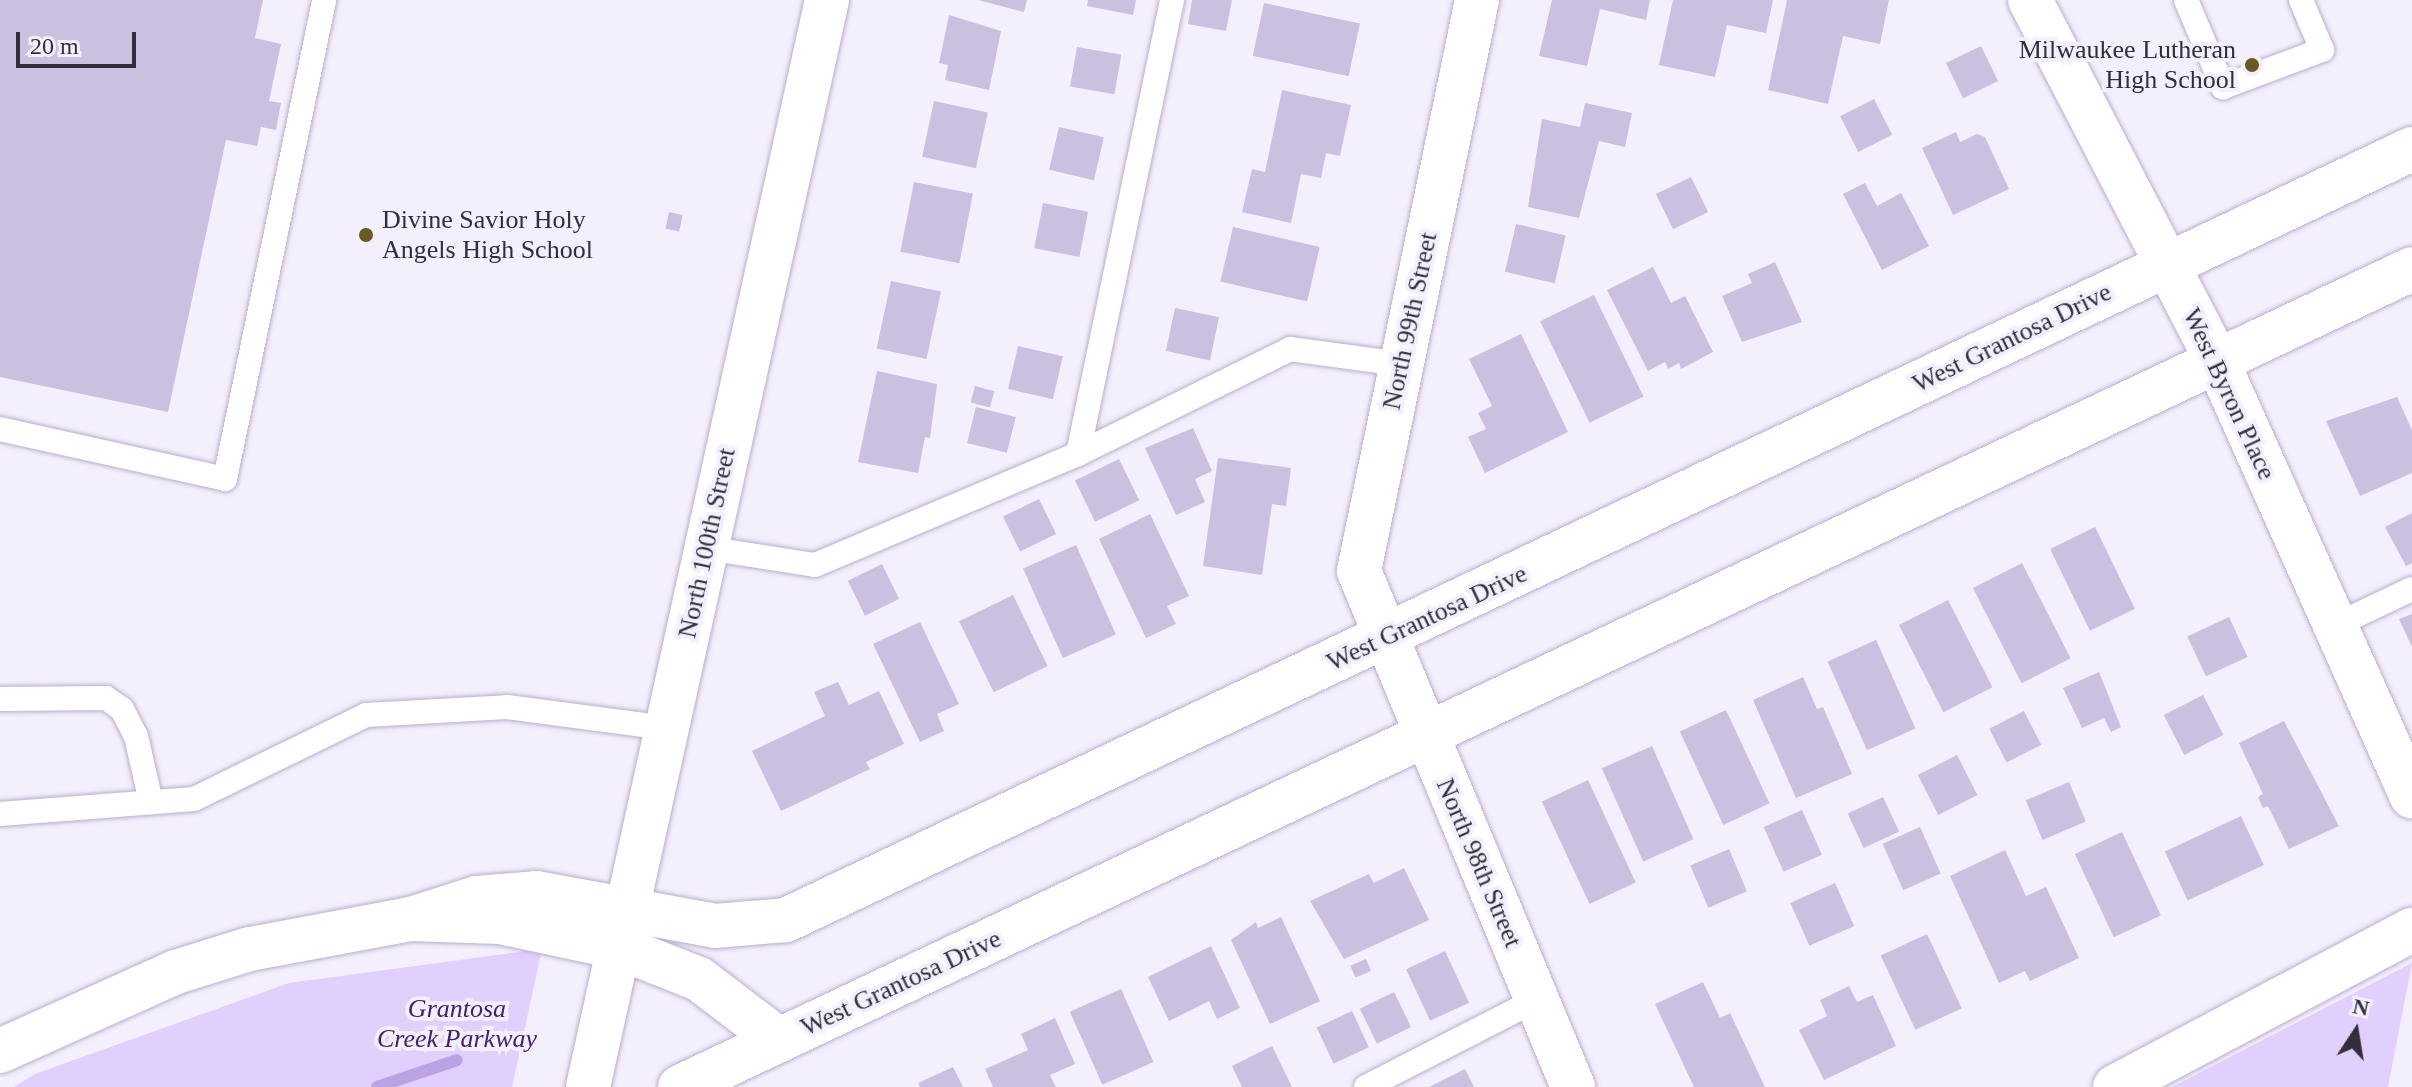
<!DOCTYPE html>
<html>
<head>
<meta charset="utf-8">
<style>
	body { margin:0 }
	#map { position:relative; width:2412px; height:1087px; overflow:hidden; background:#f4effc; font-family:Georgia,serif }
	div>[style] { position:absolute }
	.green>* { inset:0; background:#e1d0fd }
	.stream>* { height:12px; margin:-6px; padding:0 6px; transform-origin:6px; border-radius:6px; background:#bba2e3 }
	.building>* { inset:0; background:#ccc0e0; transform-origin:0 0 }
	.roads { filter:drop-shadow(0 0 2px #baaece) drop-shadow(0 0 2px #baaece) }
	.service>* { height:24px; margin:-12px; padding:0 12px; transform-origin:12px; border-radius:12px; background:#fff }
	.minor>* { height:44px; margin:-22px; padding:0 22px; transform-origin:22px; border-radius:22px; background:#fff }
	.tertiary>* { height:44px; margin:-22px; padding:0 22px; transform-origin:22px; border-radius:22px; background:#fff }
	.dots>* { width:22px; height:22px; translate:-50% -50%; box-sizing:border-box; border:4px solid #f4effc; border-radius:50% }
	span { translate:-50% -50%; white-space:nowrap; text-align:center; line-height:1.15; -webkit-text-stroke:8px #f4effc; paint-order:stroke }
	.poi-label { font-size:26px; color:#332e3b }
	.right { translate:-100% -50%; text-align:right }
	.left { translate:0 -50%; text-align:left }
	.street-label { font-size:26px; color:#332e3b }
	.park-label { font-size:26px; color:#45206b; font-style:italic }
	.north { position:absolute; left:2316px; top:991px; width:80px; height:80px; -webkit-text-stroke:6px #f4effc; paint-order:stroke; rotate:12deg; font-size:22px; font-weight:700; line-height:32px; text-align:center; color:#332e3b }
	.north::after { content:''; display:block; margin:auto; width:28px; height:36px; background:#332e3b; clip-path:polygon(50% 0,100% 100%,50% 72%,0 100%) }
	.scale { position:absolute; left:16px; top:32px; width:120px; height:36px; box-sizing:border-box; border:4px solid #332e3b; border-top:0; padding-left:10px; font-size:24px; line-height:28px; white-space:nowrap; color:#332e3b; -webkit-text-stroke:6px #f4effc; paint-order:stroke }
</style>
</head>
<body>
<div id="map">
	<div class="green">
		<div style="clip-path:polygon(542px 949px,512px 1087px,14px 1087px,35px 1074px,289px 983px)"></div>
		<div style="clip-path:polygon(2412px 963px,2388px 1087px,2172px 1087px)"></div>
	</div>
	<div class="stream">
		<div style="left:377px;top:1087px;width:84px;rotate:-18.6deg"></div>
	</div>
	<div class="building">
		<div style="clip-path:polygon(0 0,263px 0,255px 38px,281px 44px,269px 101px,281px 103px,276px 130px,261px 127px,257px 146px,226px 140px,168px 412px,0 377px)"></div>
		<div style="clip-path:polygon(978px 0,1027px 0,1024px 12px)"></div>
		<div style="clip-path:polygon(1088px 0,1136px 0,1133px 15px,1087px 6px)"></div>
		<div style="clip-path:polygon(1192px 0,1232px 0,1226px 31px,1188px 24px)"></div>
		<div style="clip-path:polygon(1552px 0,1650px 0,1646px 20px,1600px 9px,1587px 66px,1539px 56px)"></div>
		<div style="clip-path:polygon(1673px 0,1773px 0,1766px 33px,1727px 25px,1715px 77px,1659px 65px)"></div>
		<div style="clip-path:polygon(1787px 0,1889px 0,1880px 44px,1843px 36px,1828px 104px,1768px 90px)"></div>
		<div style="left:1264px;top:3px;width:98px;height:54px;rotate:12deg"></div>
		<div style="clip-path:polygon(949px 15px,1001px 31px,989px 90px,945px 80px,948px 65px,939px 63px)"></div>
		<div style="left:1981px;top:46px;width:39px;height:39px;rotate:64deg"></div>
		<div style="left:1077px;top:47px;width:45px;height:40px;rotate:10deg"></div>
		<div style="clip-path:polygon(1282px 90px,1351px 105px,1340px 156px,1326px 153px,1321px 178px,1301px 174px,1291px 223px,1242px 212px,1252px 169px,1265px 172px)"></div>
		<div style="left:1874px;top:99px;width:40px;height:38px;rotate:63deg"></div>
		<div style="left:934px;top:101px;width:55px;height:57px;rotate:12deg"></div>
		<div style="clip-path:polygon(1585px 103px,1632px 113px,1625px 147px,1599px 141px,1579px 218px,1528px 207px,1542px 119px,1580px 127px)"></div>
		<div style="left:1059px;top:127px;width:46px;height:44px;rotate:13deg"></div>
		<div style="clip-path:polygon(1956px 132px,1960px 142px,1977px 134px,1985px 137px,2009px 189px,1953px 215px,1922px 148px)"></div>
		<div style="left:1691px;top:177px;width:39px;height:39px;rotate:64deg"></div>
		<div style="left:914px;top:182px;width:60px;height:71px;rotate:11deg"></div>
		<div style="clip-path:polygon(1865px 183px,1877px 206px,1901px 193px,1929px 246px,1882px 270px,1843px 194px)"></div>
		<div style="left:1043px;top:203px;width:46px;height:46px;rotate:11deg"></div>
		<div style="left:669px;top:212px;width:14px;height:17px;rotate:12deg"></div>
		<div style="left:1516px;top:224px;width:51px;height:49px;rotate:13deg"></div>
		<div style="left:1233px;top:227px;width:89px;height:56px;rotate:13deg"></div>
		<div style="clip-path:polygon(1775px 262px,1802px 322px,1742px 342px,1722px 296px,1752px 283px,1748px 274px)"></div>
		<div style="clip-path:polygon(1653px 267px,1671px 303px,1685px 296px,1713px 352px,1681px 369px,1679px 363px,1668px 369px,1665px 362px,1648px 371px,1607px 290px)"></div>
		<div style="left:891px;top:281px;width:51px;height:69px;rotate:12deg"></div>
		<div style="left:1594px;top:295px;width:113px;height:60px;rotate:64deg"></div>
		<div style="left:1175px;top:308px;width:45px;height:44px;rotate:12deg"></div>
		<div style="clip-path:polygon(1521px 334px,1568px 432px,1485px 473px,1468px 437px,1486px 429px,1478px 413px,1492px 406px,1469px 359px)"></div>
		<div style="left:1018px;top:346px;width:46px;height:44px;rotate:13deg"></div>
		<div style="clip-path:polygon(877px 371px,937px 384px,930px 438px,925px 437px,918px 473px,858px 462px)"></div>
		<div style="left:975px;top:386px;width:20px;height:17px;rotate:15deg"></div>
		<div style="clip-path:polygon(2397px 397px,2412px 430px,2412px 473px,2360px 496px,2326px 421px)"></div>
		<div style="left:976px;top:407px;width:41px;height:37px;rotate:14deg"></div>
		<div style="clip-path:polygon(1193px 428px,1212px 471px,1195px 479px,1205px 502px,1176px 515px,1145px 448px)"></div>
		<div style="clip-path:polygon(1218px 458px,1291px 468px,1286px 506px,1272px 504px,1262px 575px,1203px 566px)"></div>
		<div style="left:1119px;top:459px;width:46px;height:49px;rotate:64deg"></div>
		<div style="left:1039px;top:499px;width:39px;height:40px;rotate:64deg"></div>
		<div style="clip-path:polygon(2412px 513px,2412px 563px,2406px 566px,2385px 527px)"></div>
		<div style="clip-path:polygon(1150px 514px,1189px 596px,1167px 606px,1176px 624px,1146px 638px,1099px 539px)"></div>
		<div style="left:2095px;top:527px;width:91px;height:50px;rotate:64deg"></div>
		<div style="left:1076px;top:545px;width:98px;height:58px;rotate:66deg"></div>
		<div style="left:2022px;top:563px;width:107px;height:55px;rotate:63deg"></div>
		<div style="left:882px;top:564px;width:39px;height:38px;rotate:64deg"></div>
		<div style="left:1013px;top:595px;width:79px;height:60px;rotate:64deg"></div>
		<div style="left:1948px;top:600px;width:98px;height:55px;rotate:63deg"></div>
		<div style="clip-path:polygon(2412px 614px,2412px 647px,2399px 619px)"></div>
		<div style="left:2229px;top:617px;width:44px;height:46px;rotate:65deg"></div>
		<div style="clip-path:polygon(920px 622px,959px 704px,937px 714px,944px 731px,920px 742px,873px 644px)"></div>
		<div style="left:1876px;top:640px;width:97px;height:53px;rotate:66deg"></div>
		<div style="clip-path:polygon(2099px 672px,2121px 727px,2111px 732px,2104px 718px,2082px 728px,2063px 688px)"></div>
		<div style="clip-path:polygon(1803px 677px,1817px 709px,1823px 707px,1852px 774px,1796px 798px,1753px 700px)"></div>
		<div style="clip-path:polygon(838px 682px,849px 705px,879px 691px,904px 744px,866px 762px,870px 769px,781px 811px,752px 751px,825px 716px,814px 692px)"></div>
		<div style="left:2203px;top:695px;width:45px;height:44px;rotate:63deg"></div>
		<div style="left:1726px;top:710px;width:103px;height:51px;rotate:65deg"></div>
		<div style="left:2024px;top:711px;width:38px;height:39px;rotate:63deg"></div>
		<div style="clip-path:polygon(2284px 721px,2339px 826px,2289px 849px,2268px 806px,2263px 808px,2258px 797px,2263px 794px,2239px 743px)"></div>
		<div style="left:1652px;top:746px;width:102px;height:55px;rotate:66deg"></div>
		<div style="left:1957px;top:755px;width:45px;height:44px;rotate:63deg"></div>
		<div style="left:1588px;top:780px;width:113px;height:51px;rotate:65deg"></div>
		<div style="left:2069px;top:782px;width:43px;height:47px;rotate:67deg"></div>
		<div style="left:1883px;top:797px;width:38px;height:39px;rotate:65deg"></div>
		<div style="left:1802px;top:810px;width:49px;height:42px;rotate:66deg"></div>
		<div style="left:2241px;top:816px;width:54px;height:84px;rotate:65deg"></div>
		<div style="left:1920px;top:827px;width:51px;height:41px;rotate:66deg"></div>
		<div style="left:2122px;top:832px;width:92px;height:52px;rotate:65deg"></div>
		<div style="left:1729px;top:849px;width:46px;height:42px;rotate:67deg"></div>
		<div style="clip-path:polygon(2005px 850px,2026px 896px,2046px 887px,2079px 958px,2030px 981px,2025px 971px,1999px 983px,1950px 876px)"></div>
		<div style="clip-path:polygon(1404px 868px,1429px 920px,1344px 959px,1310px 901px,1369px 874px,1374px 883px)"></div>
		<div style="left:1835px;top:883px;width:47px;height:49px;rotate:66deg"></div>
		<div style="clip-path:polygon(1281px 917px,1320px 1001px,1270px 1024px,1231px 940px,1256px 922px,1258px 928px)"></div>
		<div style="left:1927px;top:934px;width:82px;height:51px;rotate:65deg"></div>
		<div style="clip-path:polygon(1211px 946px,1240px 1008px,1217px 1019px,1209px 1001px,1169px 1021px,1148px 977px)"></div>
		<div style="left:1445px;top:951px;width:57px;height:43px;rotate:65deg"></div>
		<div style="left:1366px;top:959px;width:13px;height:17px;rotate:67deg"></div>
		<div style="clip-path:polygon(1703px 982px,1720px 1018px,1730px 1013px,1765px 1087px,1694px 1087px,1655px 1004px)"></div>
		<div style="clip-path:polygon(1849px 986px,1857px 1002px,1873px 995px,1896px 1046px,1824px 1080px,1799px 1030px,1827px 1016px,1820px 1000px)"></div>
		<div style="left:1121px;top:989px;width:80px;height:56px;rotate:66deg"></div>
		<div style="left:1394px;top:992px;width:39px;height:38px;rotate:64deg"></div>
		<div style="left:1352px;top:1011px;width:40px;height:39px;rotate:65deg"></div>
		<div style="clip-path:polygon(1055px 1018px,1075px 1064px,1050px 1075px,1056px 1087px,993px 1087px,985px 1069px,1028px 1050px,1021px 1034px)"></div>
		<div style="clip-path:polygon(1272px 1046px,1292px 1087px,1242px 1087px,1232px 1066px)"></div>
		<div style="clip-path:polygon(953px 1067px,963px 1087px,920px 1087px,918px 1083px)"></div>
		<div style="clip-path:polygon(1465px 1069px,1474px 1087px,1429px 1087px)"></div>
	</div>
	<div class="roads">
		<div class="service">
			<div style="left:2186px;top:0;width:95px;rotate:67deg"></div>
			<div style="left:2223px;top:87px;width:106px;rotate:-20.5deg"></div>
			<div style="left:2322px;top:50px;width:54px;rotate:-112.8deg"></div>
			<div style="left:0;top:429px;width:230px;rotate:12.5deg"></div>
			<div style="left:225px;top:479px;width:489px;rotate:-78.3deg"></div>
			<div style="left:1078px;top:454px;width:464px;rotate:-78.3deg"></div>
			<div style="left:706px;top:548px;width:110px;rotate:8.9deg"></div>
			<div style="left:815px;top:565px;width:285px;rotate:-22.9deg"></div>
			<div style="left:1078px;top:454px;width:237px;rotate:-26.3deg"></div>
			<div style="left:1290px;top:349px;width:112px;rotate:7.7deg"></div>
			<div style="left:2334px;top:626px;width:86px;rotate:-25.4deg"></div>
			<div style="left:0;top:699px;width:106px;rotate:-0.5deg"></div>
			<div style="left:106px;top:698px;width:19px;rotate:35deg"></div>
			<div style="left:122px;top:709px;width:30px;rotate:63deg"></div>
			<div style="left:136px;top:736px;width:68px;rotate:77.2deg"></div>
			<div style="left:0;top:814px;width:195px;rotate:-4.4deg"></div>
			<div style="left:194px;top:799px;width:191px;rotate:-26deg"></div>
			<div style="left:366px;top:715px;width:141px;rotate:-3.2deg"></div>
			<div style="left:507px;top:707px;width:161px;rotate:7.5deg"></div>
			<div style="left:1366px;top:1087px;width:191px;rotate:-27.1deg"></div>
		</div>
		<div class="minor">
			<div style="left:1477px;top:0;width:583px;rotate:101.68deg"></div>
			<div style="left:1359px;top:571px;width:559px;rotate:67.47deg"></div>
			<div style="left:2030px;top:0;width:407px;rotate:62.6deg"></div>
			<div style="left:2217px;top:361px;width:477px;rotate:65.9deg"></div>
			<div style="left:2115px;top:1087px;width:336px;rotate:-27.9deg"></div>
		</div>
		<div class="tertiary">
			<div style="left:411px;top:919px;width:69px;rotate:-17.7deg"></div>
			<div style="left:477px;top:898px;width:59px;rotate:-4.8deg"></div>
			<div style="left:536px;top:893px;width:182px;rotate:10.4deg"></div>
			<div style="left:715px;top:926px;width:71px;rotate:-4.8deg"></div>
			<div style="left:786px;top:920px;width:1800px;rotate:-25.37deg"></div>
			<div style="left:0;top:1051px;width:193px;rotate:-24.2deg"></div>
			<div style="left:176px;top:972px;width:77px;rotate:-17.3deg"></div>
			<div style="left:250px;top:949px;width:164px;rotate:-10.6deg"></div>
			<div style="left:411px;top:919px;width:89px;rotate:1.9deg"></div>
			<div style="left:500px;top:922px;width:121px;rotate:12deg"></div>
			<div style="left:618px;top:947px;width:87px;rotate:21.6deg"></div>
			<div style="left:699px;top:979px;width:101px;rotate:37.3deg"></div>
			<div style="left:588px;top:1087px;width:1113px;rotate:-77.6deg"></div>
			<div style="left:680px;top:1087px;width:1915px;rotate:-25.28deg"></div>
		</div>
	</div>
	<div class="dots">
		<div style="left:2252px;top:65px;background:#695927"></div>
		<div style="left:366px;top:235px;background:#695927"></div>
	</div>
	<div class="poi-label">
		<span class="right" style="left:2236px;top:65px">Milwaukee Lutheran<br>High School</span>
		<span class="left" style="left:382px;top:235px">Divine Savior Holy<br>Angels High School</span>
	</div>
	<div class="street-label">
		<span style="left:1410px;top:321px;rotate:-78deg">North 99th Street</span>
		<span style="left:2012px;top:338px;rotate:-26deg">West Grantosa Drive</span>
		<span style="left:2229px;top:394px;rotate:65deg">West Byron Place</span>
		<span style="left:707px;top:543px;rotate:-78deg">North 100th Street</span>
		<span style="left:1427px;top:618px;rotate:-25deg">West Grantosa Drive</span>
		<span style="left:1479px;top:863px;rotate:67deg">North 98th Street</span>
		<span style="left:901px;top:983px;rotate:-25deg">West Grantosa Drive</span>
	</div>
	<div class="park-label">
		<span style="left:457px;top:1024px">Grantosa<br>Creek Parkway</span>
	</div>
	<div class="north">N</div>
	<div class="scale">20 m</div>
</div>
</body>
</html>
